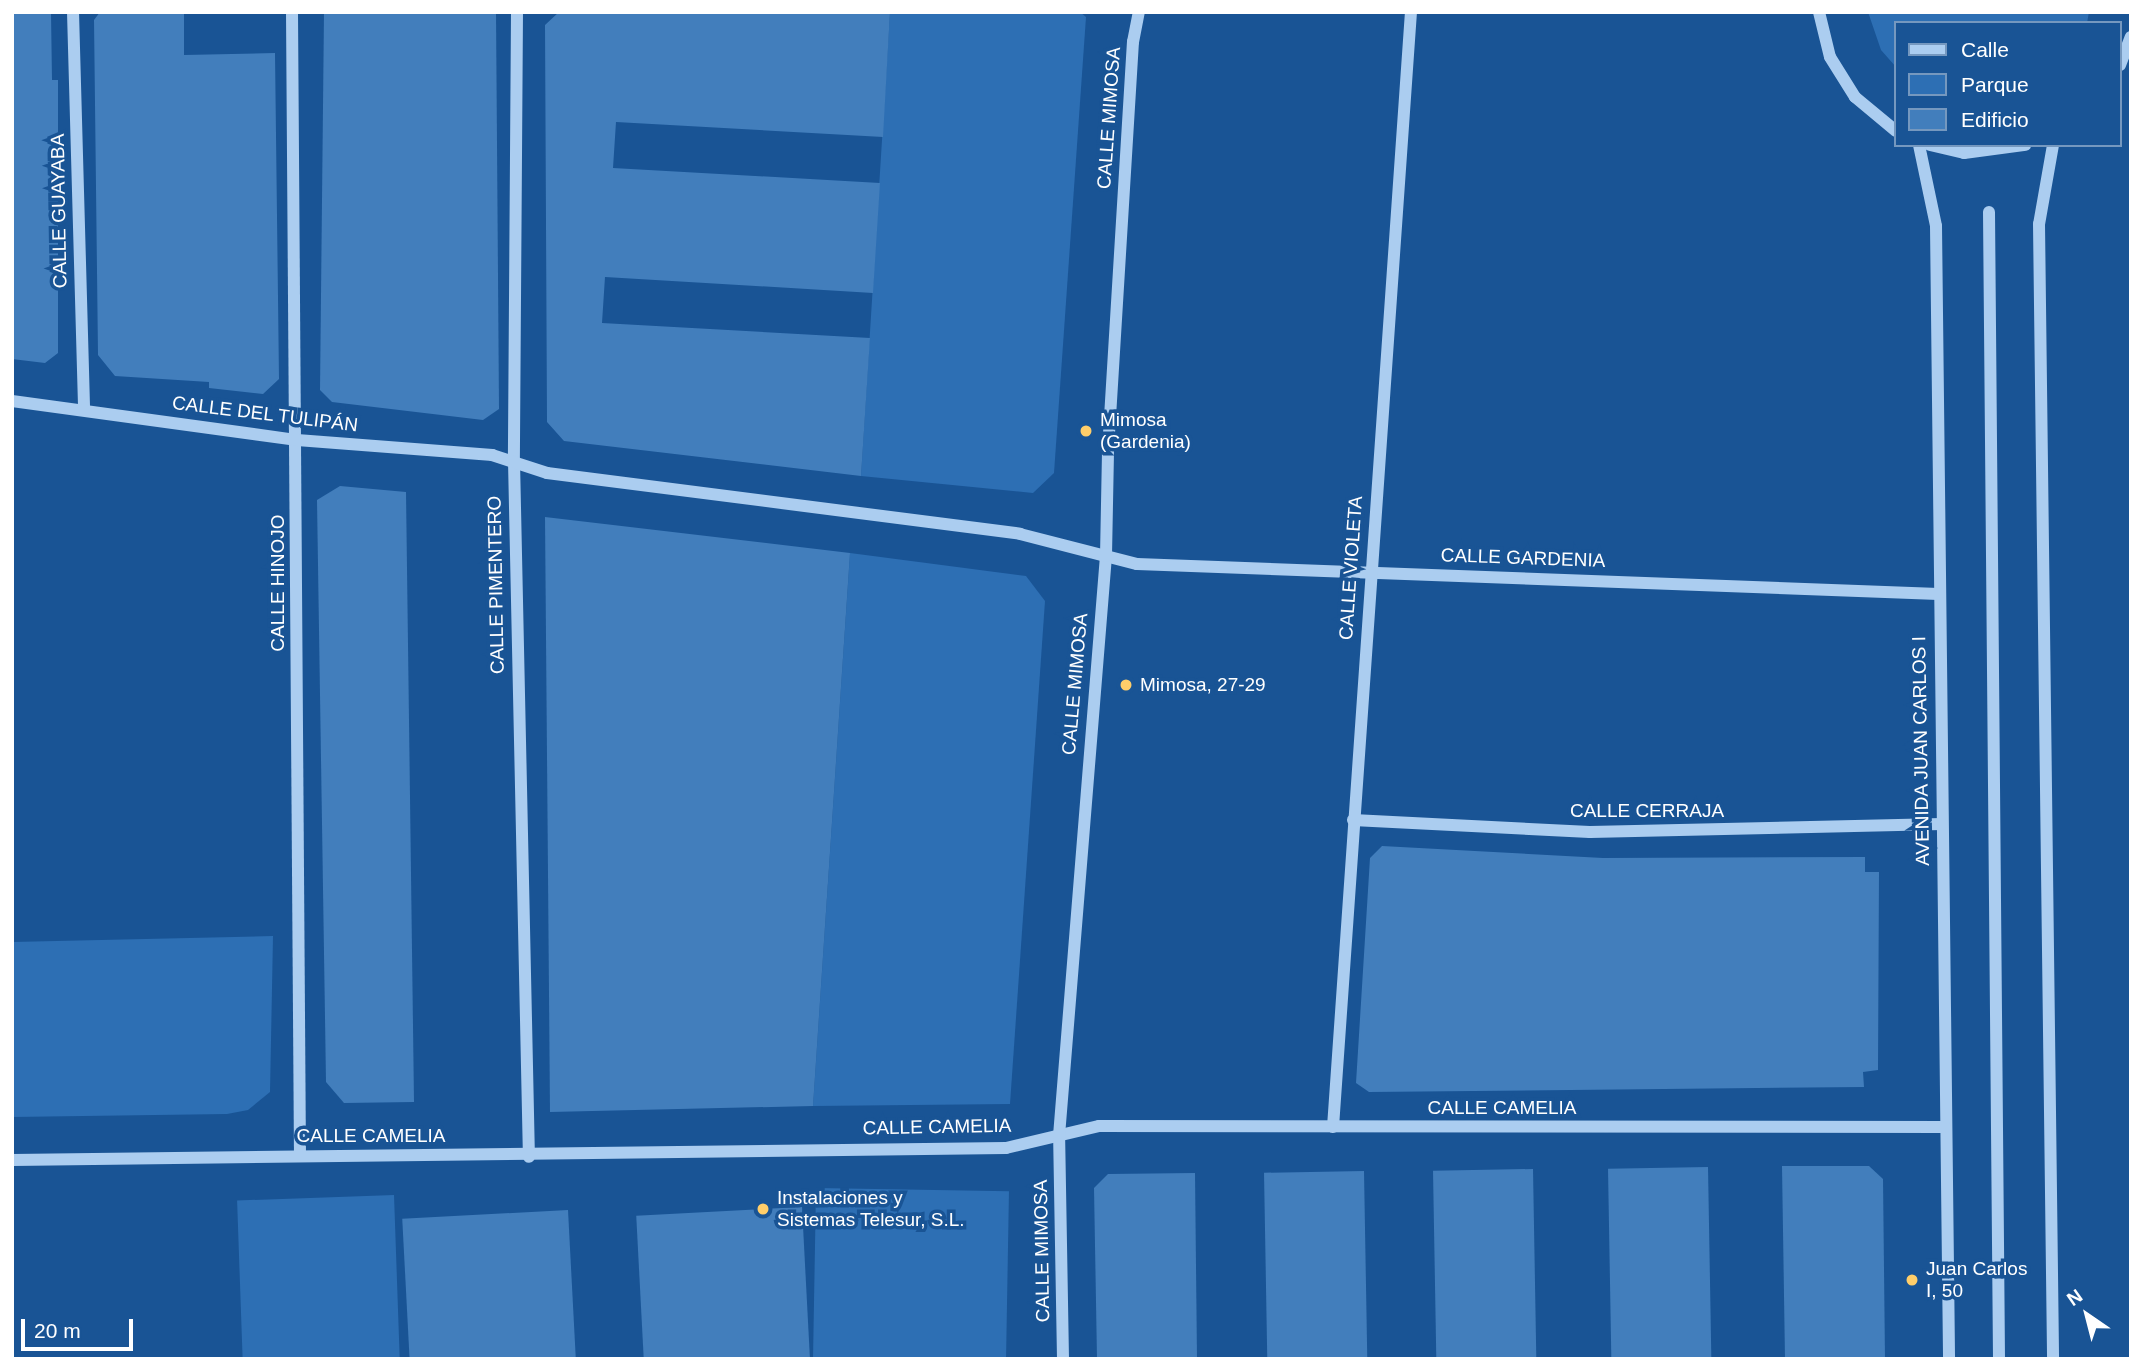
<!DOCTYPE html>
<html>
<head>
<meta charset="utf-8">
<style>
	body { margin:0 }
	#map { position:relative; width:2143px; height:1371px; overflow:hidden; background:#195495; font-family:Helvetica,sans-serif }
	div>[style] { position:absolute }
	.green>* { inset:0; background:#2d6fb4; transform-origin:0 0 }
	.building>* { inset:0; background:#427ebc; transform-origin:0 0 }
	.minor>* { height:12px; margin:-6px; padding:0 6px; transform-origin:6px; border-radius:6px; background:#abcdf0 }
	.dots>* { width:19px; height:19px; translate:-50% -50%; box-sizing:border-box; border:4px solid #195495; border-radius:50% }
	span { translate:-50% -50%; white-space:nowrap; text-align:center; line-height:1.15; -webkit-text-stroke:7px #195495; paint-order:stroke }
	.street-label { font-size:19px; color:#fff }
	.poi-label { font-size:19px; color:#fff }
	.left { translate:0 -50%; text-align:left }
	.frame { position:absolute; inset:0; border:14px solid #fff; pointer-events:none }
	.legend { position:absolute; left:1894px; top:21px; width:228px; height:126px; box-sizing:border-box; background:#195495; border:2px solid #7598bf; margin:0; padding:9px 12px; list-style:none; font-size:21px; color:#fff }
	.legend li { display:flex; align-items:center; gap:14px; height:35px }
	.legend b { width:35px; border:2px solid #7598bf }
	.north { position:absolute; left:2052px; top:1280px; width:70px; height:70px; -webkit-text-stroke:5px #195495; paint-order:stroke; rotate:325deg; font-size:19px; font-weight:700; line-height:28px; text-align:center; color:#fff }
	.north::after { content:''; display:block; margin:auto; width:24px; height:32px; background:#fff; clip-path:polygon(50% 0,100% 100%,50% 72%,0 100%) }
	.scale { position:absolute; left:21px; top:1319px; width:112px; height:32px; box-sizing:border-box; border:4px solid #fff; border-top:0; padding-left:9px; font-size:21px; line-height:24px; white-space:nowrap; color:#fff; -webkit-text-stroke:5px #195495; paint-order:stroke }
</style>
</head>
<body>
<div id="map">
	<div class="green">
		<div style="clip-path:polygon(890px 12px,1080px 12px,1086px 17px,1054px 473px,1033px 493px,861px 476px)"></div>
		<div style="clip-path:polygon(1868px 12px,2089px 12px,2087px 23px,1896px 23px,1896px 67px,1881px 50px)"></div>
		<div style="clip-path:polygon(850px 553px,1026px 576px,1045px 601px,1010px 1104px,813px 1106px)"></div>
		<div style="clip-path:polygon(273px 936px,270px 1092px,248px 1110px,227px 1114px,12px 1117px,12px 942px)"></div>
		<div style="left:816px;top:1188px;width:193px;height:171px;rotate:1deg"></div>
		<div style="left:394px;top:1195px;width:164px;height:157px;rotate:88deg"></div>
	</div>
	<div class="building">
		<div style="clip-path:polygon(12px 12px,51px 12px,52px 80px,58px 80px,58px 353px,45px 363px,12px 359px)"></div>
		<div style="clip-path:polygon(100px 12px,184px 12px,184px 55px,275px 53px,279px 379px,263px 394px,209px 388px,209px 382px,115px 376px,98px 355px,94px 20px)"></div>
		<div style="clip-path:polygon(324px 12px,496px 12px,499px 409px,483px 420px,332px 402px,320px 390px)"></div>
		<div style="clip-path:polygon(559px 12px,890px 12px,883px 137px,616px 122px,613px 168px,880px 183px,873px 293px,605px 277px,602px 323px,870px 338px,861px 476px,564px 441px,547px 422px,545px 25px)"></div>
		<div style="clip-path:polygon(340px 486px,406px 492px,414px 1102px,344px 1103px,326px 1082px,317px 500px)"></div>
		<div style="clip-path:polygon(545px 517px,850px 553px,813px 1106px,550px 1112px)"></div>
		<div style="clip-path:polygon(1382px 846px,1603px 858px,1865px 857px,1865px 872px,1879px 872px,1878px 1070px,1863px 1072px,1864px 1087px,1369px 1092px,1356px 1083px,1370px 858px)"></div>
		<div style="clip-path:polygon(1782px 1166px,1869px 1166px,1883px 1179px,1885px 1359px,1785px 1359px)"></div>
		<div style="left:1708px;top:1167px;width:192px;height:100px;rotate:89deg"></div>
		<div style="left:1533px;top:1169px;width:190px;height:100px;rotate:89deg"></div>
		<div style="left:1364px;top:1171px;width:188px;height:100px;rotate:89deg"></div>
		<div style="clip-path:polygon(1195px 1173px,1197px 1359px,1097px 1359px,1094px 1188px,1108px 1174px)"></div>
		<div style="left:802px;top:1207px;width:152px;height:166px;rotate:87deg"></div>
		<div style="left:568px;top:1210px;width:149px;height:166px;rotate:87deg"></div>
	</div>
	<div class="minor">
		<div style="left:73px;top:12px;width:397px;rotate:88.4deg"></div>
		<div style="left:292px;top:12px;width:1142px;rotate:89.6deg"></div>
		<div style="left:517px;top:12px;width:449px;rotate:90.4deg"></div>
		<div style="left:514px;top:461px;width:696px;rotate:88.77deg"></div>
		<div style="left:1819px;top:12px;width:46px;rotate:76.3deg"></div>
		<div style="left:1830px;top:57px;width:47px;rotate:58deg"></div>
		<div style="left:1855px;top:97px;width:53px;rotate:39.7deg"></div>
		<div style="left:2120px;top:65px;width:30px;rotate:-69deg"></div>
		<div style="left:1919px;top:145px;width:83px;rotate:78.1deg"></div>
		<div style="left:1936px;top:226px;width:1133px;rotate:89.34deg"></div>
		<div style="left:1930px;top:145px;width:35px;rotate:13deg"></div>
		<div style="left:1964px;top:153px;width:62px;rotate:-7.5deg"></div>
		<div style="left:2053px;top:145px;width:80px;rotate:100deg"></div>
		<div style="left:2039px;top:224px;width:1135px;rotate:89.29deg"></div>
		<div style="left:1989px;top:212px;width:1147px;rotate:89.5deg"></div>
		<div style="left:12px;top:401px;width:288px;rotate:7.8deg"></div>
		<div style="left:297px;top:440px;width:196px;rotate:4.4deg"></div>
		<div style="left:492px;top:455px;width:58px;rotate:18.1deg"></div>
		<div style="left:547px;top:473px;width:477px;rotate:7.3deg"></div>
		<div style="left:1020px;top:534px;width:121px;rotate:14.4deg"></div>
		<div style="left:1137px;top:564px;width:802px;rotate:2.14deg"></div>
		<div style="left:1353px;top:820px;width:237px;rotate:2.9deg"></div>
		<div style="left:1590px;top:832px;width:352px;rotate:-1.3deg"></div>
		<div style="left:1333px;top:1127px;width:1118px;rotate:-86deg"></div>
		<div style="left:12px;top:1160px;width:994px;rotate:-0.69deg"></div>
		<div style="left:1006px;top:1148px;width:96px;rotate:-13.3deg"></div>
		<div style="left:1099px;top:1126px;width:846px;rotate:0.07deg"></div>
		<div style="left:1063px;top:1359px;width:223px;rotate:-91deg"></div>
		<div style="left:1059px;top:1136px;width:582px;rotate:-85.37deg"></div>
		<div style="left:1106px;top:556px;width:106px;rotate:-88.9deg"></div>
		<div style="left:1108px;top:450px;width:409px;rotate:-86.5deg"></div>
		<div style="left:1133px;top:42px;width:31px;rotate:-79deg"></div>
	</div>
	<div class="dots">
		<div style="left:1086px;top:431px;background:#ffce6a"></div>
		<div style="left:1126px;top:685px;background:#ffce6a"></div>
		<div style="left:763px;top:1209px;background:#ffce6a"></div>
		<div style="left:1912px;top:1280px;background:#ffce6a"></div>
	</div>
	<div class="street-label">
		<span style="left:1109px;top:118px;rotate:-86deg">CALLE MIMOSA</span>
		<span style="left:59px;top:211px;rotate:-91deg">CALLE GUAYABA</span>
		<span style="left:265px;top:414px;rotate:7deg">CALLE DEL TULIPÁN</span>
		<span style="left:1523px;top:558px;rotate:2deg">CALLE GARDENIA</span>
		<span style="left:1351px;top:568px;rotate:-86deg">CALLE VIOLETA</span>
		<span style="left:278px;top:583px;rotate:-90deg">CALLE HINOJO</span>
		<span style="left:496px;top:585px;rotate:-91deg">CALLE PIMENTERO</span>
		<span style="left:1075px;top:684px;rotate:-85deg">CALLE MIMOSA</span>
		<span style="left:1921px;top:751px;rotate:-91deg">AVENIDA JUAN CARLOS I</span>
		<span style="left:1647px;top:811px">CALLE CERRAJA</span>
		<span style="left:1502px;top:1108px">CALLE CAMELIA</span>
		<span style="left:937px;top:1127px;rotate:-1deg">CALLE CAMELIA</span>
		<span style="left:371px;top:1136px">CALLE CAMELIA</span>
		<span style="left:1042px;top:1251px;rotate:-91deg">CALLE MIMOSA</span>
	</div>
	<div class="poi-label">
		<span class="left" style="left:1100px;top:431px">Mimosa<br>(Gardenia)</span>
		<span class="left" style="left:1140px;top:685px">Mimosa, 27-29</span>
		<span class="left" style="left:777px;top:1209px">Instalaciones y<br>Sistemas Telesur, S.L.</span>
		<span class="left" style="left:1926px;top:1280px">Juan Carlos<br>I, 50</span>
	</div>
	<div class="frame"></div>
	<ul class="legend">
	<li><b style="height:9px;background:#abcdf0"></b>Calle</li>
	<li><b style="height:19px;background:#2d6fb4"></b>Parque</li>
	<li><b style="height:19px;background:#427ebc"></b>Edificio</li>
	</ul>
	<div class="north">N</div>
	<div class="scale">20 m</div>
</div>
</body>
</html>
